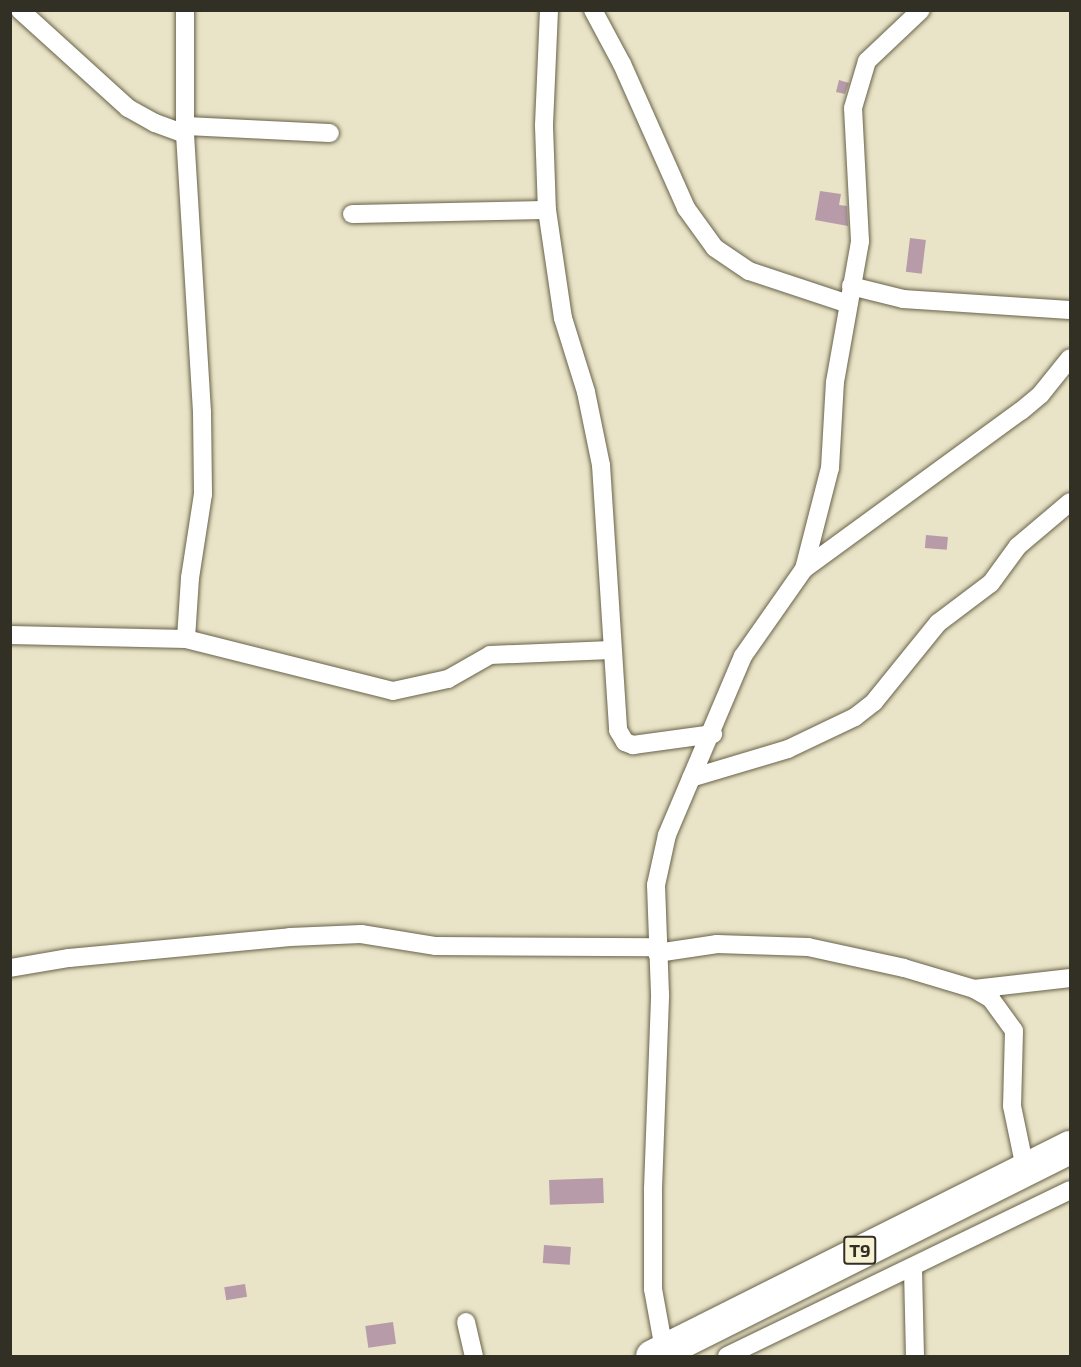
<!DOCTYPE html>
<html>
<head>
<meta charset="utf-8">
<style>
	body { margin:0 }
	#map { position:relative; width:1081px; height:1367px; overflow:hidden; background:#e9e3c7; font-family:"Exo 2",sans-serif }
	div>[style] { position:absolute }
	.building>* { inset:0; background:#b79ba9; transform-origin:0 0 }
	.roads { filter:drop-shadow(0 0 2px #68634a) drop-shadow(0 0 2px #68634a) }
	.street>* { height:18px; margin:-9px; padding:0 9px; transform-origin:9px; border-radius:9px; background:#fff }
	.highway>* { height:33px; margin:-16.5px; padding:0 16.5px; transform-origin:16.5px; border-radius:16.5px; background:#fff }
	span { translate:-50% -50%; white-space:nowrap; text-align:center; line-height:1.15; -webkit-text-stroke:4.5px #f7f1d4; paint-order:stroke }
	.shield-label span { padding:2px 4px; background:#f7f1d4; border:2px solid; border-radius:4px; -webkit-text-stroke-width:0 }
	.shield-label { font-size:18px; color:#322f24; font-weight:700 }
	.frame { position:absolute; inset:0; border:12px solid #322f24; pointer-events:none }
</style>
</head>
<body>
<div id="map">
	<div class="building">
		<div style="clip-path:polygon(839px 80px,849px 83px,845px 94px,836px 92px)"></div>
		<div style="clip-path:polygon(820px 191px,841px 194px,839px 205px,847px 206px,848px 226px,815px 220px)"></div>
		<div style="left:910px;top:238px;width:16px;height:34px;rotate:7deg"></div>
		<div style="left:926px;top:535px;width:22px;height:13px;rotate:5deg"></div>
		<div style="left:603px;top:1178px;width:25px;height:54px;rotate:88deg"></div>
		<div style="left:544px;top:1245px;width:27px;height:18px;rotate:4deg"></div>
		<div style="left:245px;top:1284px;width:13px;height:21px;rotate:81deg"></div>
		<div style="left:393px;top:1322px;width:22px;height:28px;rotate:82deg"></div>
	</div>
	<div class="roads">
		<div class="street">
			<div style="left:20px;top:10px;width:146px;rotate:42.2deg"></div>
			<div style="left:128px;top:108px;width:31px;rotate:29deg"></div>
			<div style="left:155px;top:123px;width:32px;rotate:20deg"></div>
			<div style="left:185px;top:10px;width:124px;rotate:90deg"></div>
			<div style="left:185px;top:134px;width:279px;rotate:86.5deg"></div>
			<div style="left:202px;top:412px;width:82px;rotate:89.3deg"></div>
			<div style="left:203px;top:494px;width:85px;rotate:98.8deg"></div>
			<div style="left:190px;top:578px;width:61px;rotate:93.8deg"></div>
			<div style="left:549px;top:10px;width:116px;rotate:92.5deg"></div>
			<div style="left:544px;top:126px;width:84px;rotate:88deg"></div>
			<div style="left:547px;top:210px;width:109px;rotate:81.6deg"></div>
			<div style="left:563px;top:318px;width:77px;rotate:72.7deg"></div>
			<div style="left:586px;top:392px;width:75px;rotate:78.4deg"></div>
			<div style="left:601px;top:465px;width:266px;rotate:86.3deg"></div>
			<div style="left:618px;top:730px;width:14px;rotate:60deg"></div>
			<div style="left:625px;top:742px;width:9px;rotate:21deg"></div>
			<div style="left:633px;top:745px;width:81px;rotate:-7.8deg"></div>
			<div style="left:593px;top:10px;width:61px;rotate:61.8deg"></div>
			<div style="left:622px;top:64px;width:158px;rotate:66deg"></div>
			<div style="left:686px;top:208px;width:49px;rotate:54.1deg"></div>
			<div style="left:715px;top:248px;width:41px;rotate:34.1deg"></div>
			<div style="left:749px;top:271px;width:104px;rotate:18.4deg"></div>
			<div style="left:185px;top:126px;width:145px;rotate:2.8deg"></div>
			<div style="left:352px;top:214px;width:195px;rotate:-1.2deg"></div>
			<div style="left:851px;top:286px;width:54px;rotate:14deg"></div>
			<div style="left:903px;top:299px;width:167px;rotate:3.8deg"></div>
			<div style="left:804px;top:569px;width:104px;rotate:-75.6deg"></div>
			<div style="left:830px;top:468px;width:86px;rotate:-86.7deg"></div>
			<div style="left:835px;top:382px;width:143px;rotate:-79.9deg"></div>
			<div style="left:860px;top:241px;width:133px;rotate:-93deg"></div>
			<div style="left:853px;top:108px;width:49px;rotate:-73.4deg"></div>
			<div style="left:867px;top:61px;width:74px;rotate:-43.4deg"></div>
			<div style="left:10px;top:635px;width:176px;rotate:1.3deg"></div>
			<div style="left:186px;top:639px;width:213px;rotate:14.1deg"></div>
			<div style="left:393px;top:691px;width:56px;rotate:-12.3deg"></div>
			<div style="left:448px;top:679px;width:48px;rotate:-29.7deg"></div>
			<div style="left:490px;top:655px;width:121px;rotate:-2.4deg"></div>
			<div style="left:691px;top:778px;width:101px;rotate:-16.6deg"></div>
			<div style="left:788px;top:749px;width:74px;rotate:-25.5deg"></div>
			<div style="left:855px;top:717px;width:24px;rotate:-38deg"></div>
			<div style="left:874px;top:702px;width:102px;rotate:-51deg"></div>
			<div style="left:938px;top:623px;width:66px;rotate:-37deg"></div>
			<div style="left:991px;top:583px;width:46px;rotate:-53.9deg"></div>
			<div style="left:1018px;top:546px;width:68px;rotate:-40.2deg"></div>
			<div style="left:657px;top:953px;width:61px;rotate:-8.5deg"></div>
			<div style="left:717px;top:944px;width:91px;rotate:1.9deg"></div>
			<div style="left:808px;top:947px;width:98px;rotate:12.3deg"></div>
			<div style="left:904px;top:968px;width:73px;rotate:16.7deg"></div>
			<div style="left:974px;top:989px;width:20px;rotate:30deg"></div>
			<div style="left:991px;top:999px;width:39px;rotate:54deg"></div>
			<div style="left:1014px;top:1031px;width:75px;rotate:91.5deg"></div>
			<div style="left:1012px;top:1106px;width:63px;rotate:78.2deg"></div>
			<div style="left:10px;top:968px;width:60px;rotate:-9.6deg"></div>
			<div style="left:69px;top:958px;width:222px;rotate:-5.4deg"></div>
			<div style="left:290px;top:937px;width:71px;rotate:-2.4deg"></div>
			<div style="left:361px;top:934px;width:76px;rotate:9.1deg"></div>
			<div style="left:436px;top:946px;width:221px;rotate:0.3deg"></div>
			<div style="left:974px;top:989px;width:97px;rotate:-6.5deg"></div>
			<div style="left:913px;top:1269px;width:87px;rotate:88.7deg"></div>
			<div style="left:466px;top:1322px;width:35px;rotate:77deg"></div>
			<div style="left:665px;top:1355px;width:67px;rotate:-100.3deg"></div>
			<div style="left:653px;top:1289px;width:100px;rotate:-90deg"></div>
			<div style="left:653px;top:1189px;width:195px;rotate:-87.9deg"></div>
			<div style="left:660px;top:994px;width:109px;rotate:-92.1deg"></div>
			<div style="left:656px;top:885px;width:51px;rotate:-77.6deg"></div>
			<div style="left:667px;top:835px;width:194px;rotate:-67deg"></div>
			<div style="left:743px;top:656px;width:106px;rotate:-55deg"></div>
			<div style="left:804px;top:569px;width:268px;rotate:-36.1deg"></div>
			<div style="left:1021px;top:411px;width:26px;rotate:-40deg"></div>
			<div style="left:1041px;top:394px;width:46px;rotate:-51.1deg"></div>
			<div style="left:727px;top:1356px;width:381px;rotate:-25.8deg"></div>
		</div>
		<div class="highway">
			<div style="left:652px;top:1356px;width:467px;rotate:-26.6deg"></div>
		</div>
	</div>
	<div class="shield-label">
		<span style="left:860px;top:1250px">T9</span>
	</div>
	<div class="frame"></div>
</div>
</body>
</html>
